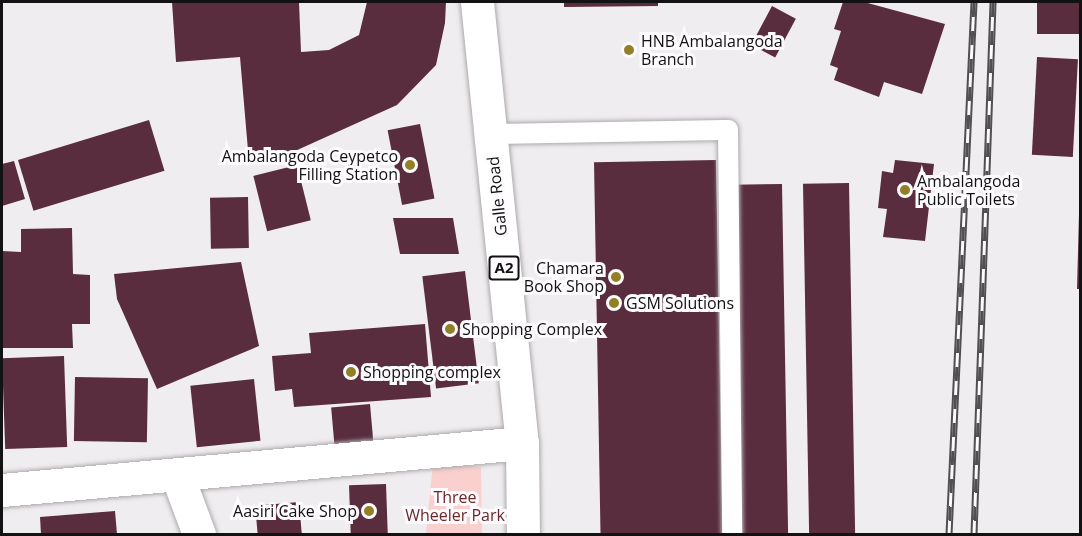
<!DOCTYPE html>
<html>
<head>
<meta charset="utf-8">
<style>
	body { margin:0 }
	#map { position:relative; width:1082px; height:536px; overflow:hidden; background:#f0edf0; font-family:"Open Sans",sans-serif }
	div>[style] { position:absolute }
	.green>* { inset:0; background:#fad0ce }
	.building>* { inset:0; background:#592c3e; transform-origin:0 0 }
	.roads { filter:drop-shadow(0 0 2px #adaaac) drop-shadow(0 0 2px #adaaac) }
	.service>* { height:20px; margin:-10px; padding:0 10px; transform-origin:10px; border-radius:10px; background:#fff }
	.minor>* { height:33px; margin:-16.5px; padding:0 16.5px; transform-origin:16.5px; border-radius:16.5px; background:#fff }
	.trunk>* { height:33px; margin:-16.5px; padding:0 16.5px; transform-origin:16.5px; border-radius:16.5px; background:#fff }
	.rail>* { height:7px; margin-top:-3.5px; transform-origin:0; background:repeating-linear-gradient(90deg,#fdfbfd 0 14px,#515051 0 28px); box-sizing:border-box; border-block:2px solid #515051 }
	.dots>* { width:16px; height:16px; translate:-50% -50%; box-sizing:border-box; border:3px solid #fdfbfd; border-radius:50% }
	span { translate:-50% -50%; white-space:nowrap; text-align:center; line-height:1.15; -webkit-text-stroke:6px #fdfbfd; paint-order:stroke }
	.shield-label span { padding:2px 4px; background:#fdfbfd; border:2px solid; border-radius:4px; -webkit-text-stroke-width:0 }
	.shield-label { font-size:15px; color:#131213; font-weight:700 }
	.poi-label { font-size:16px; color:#131213 }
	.left { translate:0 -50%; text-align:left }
	.right { translate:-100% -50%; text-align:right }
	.street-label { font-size:16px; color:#131213 }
	.park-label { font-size:16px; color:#6c272a }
	.frame { position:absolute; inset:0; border:3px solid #131213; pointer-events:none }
</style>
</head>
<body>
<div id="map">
	<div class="green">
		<div style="clip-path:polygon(433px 463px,481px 467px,482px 534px,426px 534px)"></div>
	</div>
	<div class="building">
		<div style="clip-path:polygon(172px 2px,299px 2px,301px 52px,329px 50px,359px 35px,367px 2px,446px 2px,445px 23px,436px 65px,397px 105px,295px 151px,249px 162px,240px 57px,176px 62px)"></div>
		<div style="clip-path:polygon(564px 2px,658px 2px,658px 6px,564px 7px)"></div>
		<div style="clip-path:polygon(843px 2px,864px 2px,945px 24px,922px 94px,884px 82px,879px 97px,834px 80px,838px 68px,830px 65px,841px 31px,834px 29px)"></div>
		<div style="left:1037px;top:2px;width:43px;height:32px"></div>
		<div style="left:772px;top:6px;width:27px;height:44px;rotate:28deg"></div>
		<div style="left:1037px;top:57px;width:41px;height:98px;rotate:3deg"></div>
		<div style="left:149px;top:120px;width:53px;height:137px;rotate:73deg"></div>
		<div style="left:420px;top:124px;width:76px;height:33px;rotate:79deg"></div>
		<div style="left:716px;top:160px;width:374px;height:122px;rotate:89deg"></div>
		<div style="clip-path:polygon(895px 160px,934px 164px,925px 241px,883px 237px,887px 209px,878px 208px,882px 171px,893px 173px)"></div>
		<div style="clip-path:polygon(14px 161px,25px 199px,2px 206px,2px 164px)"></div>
		<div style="left:297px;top:165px;width:57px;height:45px;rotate:76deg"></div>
		<div style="left:849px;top:183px;width:351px;height:46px;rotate:89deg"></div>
		<div style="left:782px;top:184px;width:350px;height:49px;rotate:89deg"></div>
		<div style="left:248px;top:197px;width:51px;height:38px;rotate:89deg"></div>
		<div style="clip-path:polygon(1079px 214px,1080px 214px,1080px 289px,1077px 289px)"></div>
		<div style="clip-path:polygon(393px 218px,453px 218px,459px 254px,400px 254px)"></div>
		<div style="clip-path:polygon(72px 228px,73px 274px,90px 275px,90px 324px,72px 324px,73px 348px,2px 348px,2px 251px,21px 252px,21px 229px)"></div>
		<div style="clip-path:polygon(241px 262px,259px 346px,157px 389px,117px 299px,114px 274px)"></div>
		<div style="left:465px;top:271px;width:113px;height:43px;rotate:83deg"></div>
		<div style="clip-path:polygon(425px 324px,431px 397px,294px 407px,292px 389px,275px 391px,272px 356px,311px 353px,309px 333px)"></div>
		<div style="left:64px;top:356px;width:91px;height:62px;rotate:88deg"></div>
		<div style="left:75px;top:377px;width:73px;height:64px;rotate:1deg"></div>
		<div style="left:254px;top:379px;width:62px;height:64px;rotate:84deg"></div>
		<div style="left:370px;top:404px;width:43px;height:39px;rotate:85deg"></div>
		<div style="left:386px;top:484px;width:50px;height:37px;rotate:88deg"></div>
		<div style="left:299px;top:502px;width:32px;height:44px;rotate:85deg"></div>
		<div style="clip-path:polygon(115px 511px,117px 534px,41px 534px,40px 517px)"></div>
	</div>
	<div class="roads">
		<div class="service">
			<div style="left:490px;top:134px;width:238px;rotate:-1deg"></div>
			<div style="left:728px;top:130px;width:404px;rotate:89.4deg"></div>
		</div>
		<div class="minor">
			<div style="left:177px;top:475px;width:63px;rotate:69.6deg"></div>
			<div style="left:2px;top:490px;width:522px;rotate:-5.16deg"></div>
		</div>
		<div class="trunk">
			<div style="left:477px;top:2px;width:443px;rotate:84.2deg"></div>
			<div style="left:522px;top:443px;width:91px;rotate:89.4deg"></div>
		</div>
	</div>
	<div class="rail">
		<div style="left:949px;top:534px;width:533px;rotate:-87.31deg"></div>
		<div style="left:974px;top:534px;width:532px;rotate:-87.95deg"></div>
	</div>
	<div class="dots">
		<div style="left:629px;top:50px;background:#927f26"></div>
		<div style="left:410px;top:165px;background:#927f26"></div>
		<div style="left:905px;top:190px;background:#927f26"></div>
		<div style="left:616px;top:277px;background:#927f26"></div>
		<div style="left:614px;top:303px;background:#927f26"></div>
		<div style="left:450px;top:329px;background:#927f26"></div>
		<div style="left:351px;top:372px;background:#927f26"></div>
		<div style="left:369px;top:511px;background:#927f26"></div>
	</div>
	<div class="shield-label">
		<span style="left:504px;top:268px">A2</span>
	</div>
	<div class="poi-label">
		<span class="left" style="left:641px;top:50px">HNB Ambalangoda<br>Branch</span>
		<span class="right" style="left:398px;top:165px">Ambalangoda Ceypetco<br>Filling Station</span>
		<span class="left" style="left:917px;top:190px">Ambalangoda<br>Public Toilets</span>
		<span class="right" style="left:604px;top:277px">Chamara<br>Book Shop</span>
		<span class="left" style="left:626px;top:303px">GSM Solutions</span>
		<span class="left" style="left:462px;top:329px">Shopping Complex</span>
		<span class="left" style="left:363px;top:372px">Shopping complex</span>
		<span class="right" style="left:357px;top:511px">Aasiri Cake Shop</span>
	</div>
	<div class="street-label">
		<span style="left:497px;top:196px;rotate:-96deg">Galle Road</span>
	</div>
	<div class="park-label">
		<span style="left:455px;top:506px">Three<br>Wheeler Park</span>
	</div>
	<div class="frame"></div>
</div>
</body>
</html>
